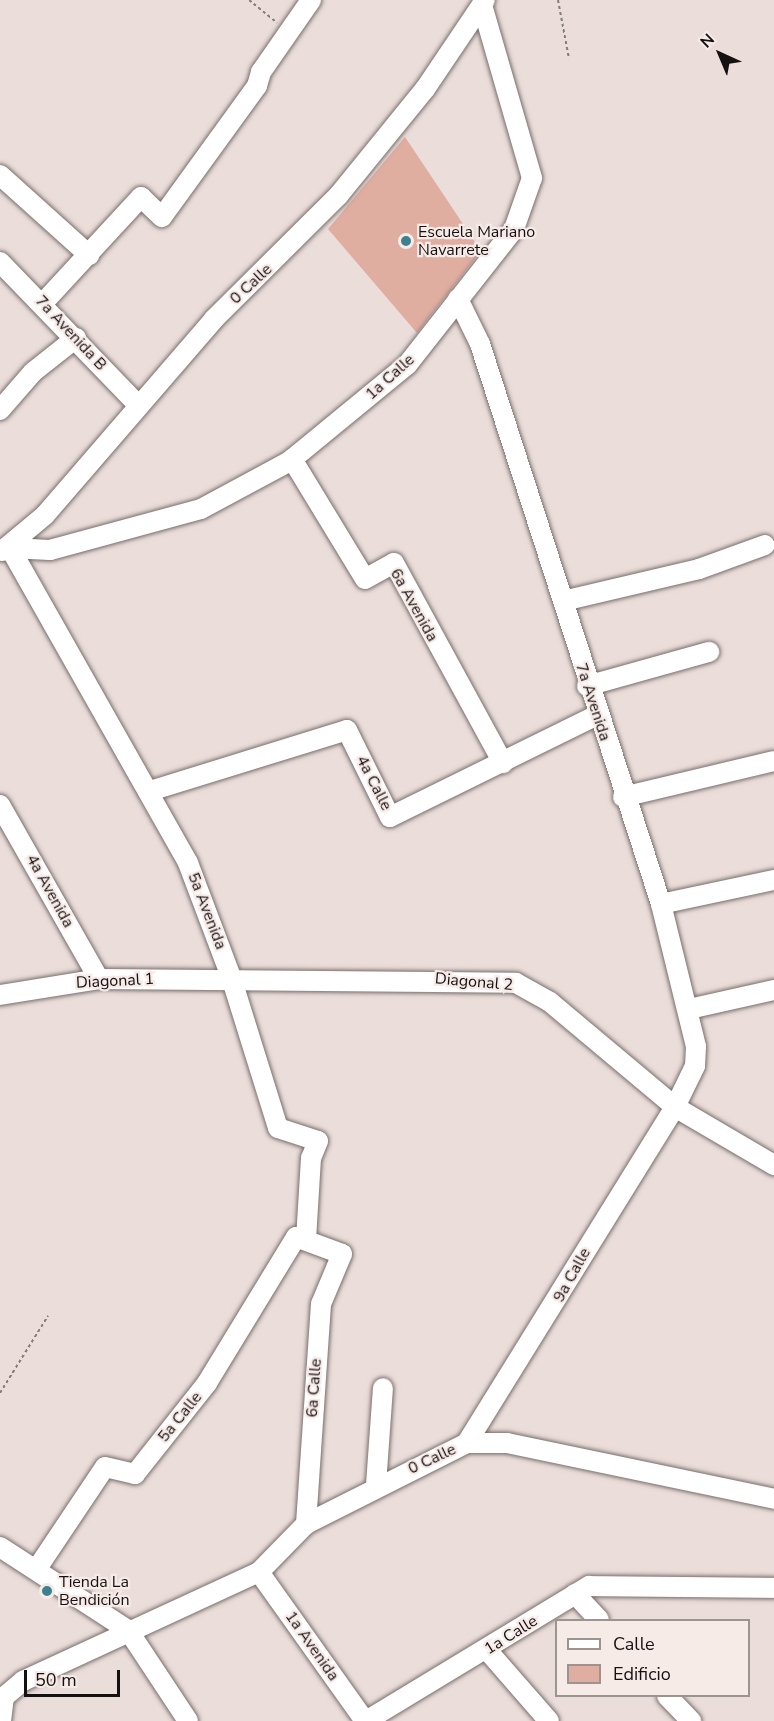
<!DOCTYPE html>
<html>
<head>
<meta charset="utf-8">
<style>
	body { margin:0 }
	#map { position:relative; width:774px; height:1721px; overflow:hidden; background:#eaddda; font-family:"Nunito Sans",sans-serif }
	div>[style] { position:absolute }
	.building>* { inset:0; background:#e0ada1 }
	.path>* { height:2px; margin-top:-1px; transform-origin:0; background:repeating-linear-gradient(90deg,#847c7a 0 3px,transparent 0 6px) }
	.roads { filter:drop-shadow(0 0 2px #796e6c) drop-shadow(0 0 2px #796e6c) }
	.minor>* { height:20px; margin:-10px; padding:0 10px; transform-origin:10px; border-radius:10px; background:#fff }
	.dots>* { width:16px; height:16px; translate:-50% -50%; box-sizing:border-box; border:3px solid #f7ebe8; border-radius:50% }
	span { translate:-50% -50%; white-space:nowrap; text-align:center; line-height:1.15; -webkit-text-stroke:4.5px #f7ebe8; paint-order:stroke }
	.poi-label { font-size:16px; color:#151110 }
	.left { translate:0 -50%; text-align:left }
	.street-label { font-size:16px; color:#151110 }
	.legend { position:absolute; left:555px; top:1619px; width:195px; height:78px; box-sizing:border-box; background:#f7ebe8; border:2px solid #9d9492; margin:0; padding:8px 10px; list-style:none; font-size:18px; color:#151110 }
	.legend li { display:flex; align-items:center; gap:12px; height:30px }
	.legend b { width:30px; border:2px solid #9d9492 }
	.north { position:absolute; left:690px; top:24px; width:60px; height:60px; -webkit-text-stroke:4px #f7ebe8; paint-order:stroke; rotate:316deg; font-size:16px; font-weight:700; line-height:24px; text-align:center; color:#151110 }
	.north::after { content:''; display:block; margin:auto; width:21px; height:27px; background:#151110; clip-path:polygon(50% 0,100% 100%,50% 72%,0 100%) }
	.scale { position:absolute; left:24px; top:1670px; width:96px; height:27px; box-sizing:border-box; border:3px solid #151110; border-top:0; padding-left:8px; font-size:18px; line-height:21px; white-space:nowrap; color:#151110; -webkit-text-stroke:4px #f7ebe8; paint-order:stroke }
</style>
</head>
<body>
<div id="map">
	<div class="building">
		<div style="clip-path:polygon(405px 137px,481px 251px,417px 333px,328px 229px)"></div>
	</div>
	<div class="path">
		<div style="left:249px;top:0;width:36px;rotate:39deg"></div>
		<div style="left:558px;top:0;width:60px;rotate:79.4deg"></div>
		<div style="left:0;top:1393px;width:91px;rotate:-58.1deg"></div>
	</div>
	<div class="roads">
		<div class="minor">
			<div style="left:0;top:175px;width:120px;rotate:42deg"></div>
			<div style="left:0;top:262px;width:200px;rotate:46deg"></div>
			<div style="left:458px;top:299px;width:50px;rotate:63.9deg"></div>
			<div style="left:480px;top:344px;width:589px;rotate:72.09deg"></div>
			<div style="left:661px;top:904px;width:147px;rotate:76.2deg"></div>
			<div style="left:696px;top:1047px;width:19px;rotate:93deg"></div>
			<div style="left:695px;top:1066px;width:46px;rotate:116deg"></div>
			<div style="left:675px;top:1107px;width:395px;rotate:121.8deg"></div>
			<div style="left:44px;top:302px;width:143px;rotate:-47.3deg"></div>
			<div style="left:141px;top:197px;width:29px;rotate:44deg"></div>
			<div style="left:162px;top:217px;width:162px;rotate:-54.1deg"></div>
			<div style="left:257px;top:86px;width:15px;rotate:-74deg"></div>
			<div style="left:261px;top:72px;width:88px;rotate:-55.2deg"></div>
			<div style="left:0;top:410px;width:50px;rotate:-49deg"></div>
			<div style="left:33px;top:372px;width:55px;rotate:-38.3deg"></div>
			<div style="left:292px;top:459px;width:140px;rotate:58.7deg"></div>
			<div style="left:365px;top:579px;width:33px;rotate:-29deg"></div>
			<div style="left:394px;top:563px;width:228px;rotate:61.4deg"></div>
			<div style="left:10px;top:548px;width:40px;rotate:2.9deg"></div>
			<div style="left:50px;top:550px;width:156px;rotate:-15.2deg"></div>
			<div style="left:201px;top:509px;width:101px;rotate:-28.3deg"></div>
			<div style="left:290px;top:461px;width:151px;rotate:-39.4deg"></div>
			<div style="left:407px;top:365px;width:173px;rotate:-51.8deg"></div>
			<div style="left:514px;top:229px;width:54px;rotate:-70.6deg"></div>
			<div style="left:532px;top:178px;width:180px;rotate:-106.1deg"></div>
			<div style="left:10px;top:548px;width:362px;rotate:60.5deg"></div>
			<div style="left:188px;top:863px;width:122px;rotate:69.3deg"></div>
			<div style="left:231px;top:977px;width:158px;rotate:72.7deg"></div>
			<div style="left:278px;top:1128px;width:42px;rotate:18deg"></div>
			<div style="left:318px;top:1141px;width:18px;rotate:112deg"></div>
			<div style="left:311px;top:1158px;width:82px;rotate:93.5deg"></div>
			<div style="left:2px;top:551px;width:56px;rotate:-39.9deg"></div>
			<div style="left:45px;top:515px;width:259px;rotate:-49.2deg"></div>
			<div style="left:214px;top:319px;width:175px;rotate:-44.8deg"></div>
			<div style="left:338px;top:196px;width:138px;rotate:-50.9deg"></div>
			<div style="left:425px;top:89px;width:107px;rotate:-56deg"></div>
			<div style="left:563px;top:601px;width:140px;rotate:-13.2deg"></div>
			<div style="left:699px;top:569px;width:70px;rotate:-20deg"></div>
			<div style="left:587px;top:686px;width:127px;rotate:-15.6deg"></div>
			<div style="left:150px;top:791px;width:206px;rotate:-17.2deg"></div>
			<div style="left:347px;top:730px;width:97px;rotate:63.7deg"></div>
			<div style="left:390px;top:817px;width:231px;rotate:-26.2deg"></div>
			<div style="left:623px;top:797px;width:155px;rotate:-13.4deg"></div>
			<div style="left:0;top:805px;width:200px;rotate:60.4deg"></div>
			<div style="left:661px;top:904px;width:116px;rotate:-12deg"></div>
			<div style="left:0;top:995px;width:100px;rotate:-9.2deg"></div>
			<div style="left:99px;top:979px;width:417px;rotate:0.5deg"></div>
			<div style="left:516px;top:983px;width:39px;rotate:29deg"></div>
			<div style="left:550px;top:1002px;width:163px;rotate:40deg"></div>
			<div style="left:675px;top:1107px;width:115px;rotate:30.4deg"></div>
			<div style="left:689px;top:1009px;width:87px;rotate:-12.6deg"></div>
			<div style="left:376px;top:1485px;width:97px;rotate:-85.9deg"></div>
			<div style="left:0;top:1547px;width:153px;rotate:33deg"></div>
			<div style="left:128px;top:1630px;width:109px;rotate:56.6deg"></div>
			<div style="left:38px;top:1567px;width:120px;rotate:-56.2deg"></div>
			<div style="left:105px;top:1467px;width:31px;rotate:13deg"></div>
			<div style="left:135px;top:1474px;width:116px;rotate:-51.6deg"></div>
			<div style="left:207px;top:1383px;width:171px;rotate:-58.6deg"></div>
			<div style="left:296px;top:1237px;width:49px;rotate:20.3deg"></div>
			<div style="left:342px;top:1254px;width:54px;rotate:112.8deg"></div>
			<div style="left:321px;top:1304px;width:221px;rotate:93.9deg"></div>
			<div style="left:259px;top:1572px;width:183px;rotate:54.6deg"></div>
			<div style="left:575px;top:1594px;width:35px;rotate:47deg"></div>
			<div style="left:487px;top:1650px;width:94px;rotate:48.9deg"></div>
			<div style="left:667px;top:1696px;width:35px;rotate:46deg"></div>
			<div style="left:1px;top:1721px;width:24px;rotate:-83deg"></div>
			<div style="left:4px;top:1697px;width:25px;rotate:-40deg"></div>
			<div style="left:23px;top:1681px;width:260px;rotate:-24.8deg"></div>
			<div style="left:259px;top:1572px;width:67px;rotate:-45.6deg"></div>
			<div style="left:306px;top:1524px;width:180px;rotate:-26.7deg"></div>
			<div style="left:467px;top:1443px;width:40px"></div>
			<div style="left:507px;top:1443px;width:273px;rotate:11.8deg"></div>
			<div style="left:366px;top:1721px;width:261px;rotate:-31.2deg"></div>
			<div style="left:589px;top:1586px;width:185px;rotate:0.6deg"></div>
		</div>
	</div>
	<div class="dots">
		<div style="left:406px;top:241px;background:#3d8090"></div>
		<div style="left:47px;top:1591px;background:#3d8090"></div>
	</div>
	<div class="poi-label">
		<span class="left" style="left:418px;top:241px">Escuela Mariano<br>Navarrete</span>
		<span class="left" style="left:59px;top:1591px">Tienda La<br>Bendición</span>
	</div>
	<div class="street-label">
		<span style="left:251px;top:284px;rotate:-43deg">0 Calle</span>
		<span style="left:71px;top:333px;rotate:47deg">7a Avenida B</span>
		<span style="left:390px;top:377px;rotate:-42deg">1a Calle</span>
		<span style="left:414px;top:605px;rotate:61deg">6a Avenida</span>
		<span style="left:593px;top:702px;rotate:72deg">7a Avenida</span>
		<span style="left:374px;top:783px;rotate:63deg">4a Calle</span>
		<span style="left:50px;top:891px;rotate:61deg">4a Avenida</span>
		<span style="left:207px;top:911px;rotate:69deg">5a Avenida</span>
		<span style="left:115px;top:981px;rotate:-3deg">Diagonal 1</span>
		<span style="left:474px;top:982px;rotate:5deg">Diagonal 2</span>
		<span style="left:572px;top:1275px;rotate:-61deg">9a Calle</span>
		<span style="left:314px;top:1388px;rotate:-86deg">6a Calle</span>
		<span style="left:180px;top:1417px;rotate:-51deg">5a Calle</span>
		<span style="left:432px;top:1459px;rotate:-25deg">0 Calle</span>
		<span style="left:511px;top:1635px;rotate:-32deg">1a Calle</span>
		<span style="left:312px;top:1646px;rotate:55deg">1a Avenida</span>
	</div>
	<ul class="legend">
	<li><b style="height:8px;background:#fff"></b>Calle</li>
	<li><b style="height:16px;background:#e0ada1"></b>Edificio</li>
	</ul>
	<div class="north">N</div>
	<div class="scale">50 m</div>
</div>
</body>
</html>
